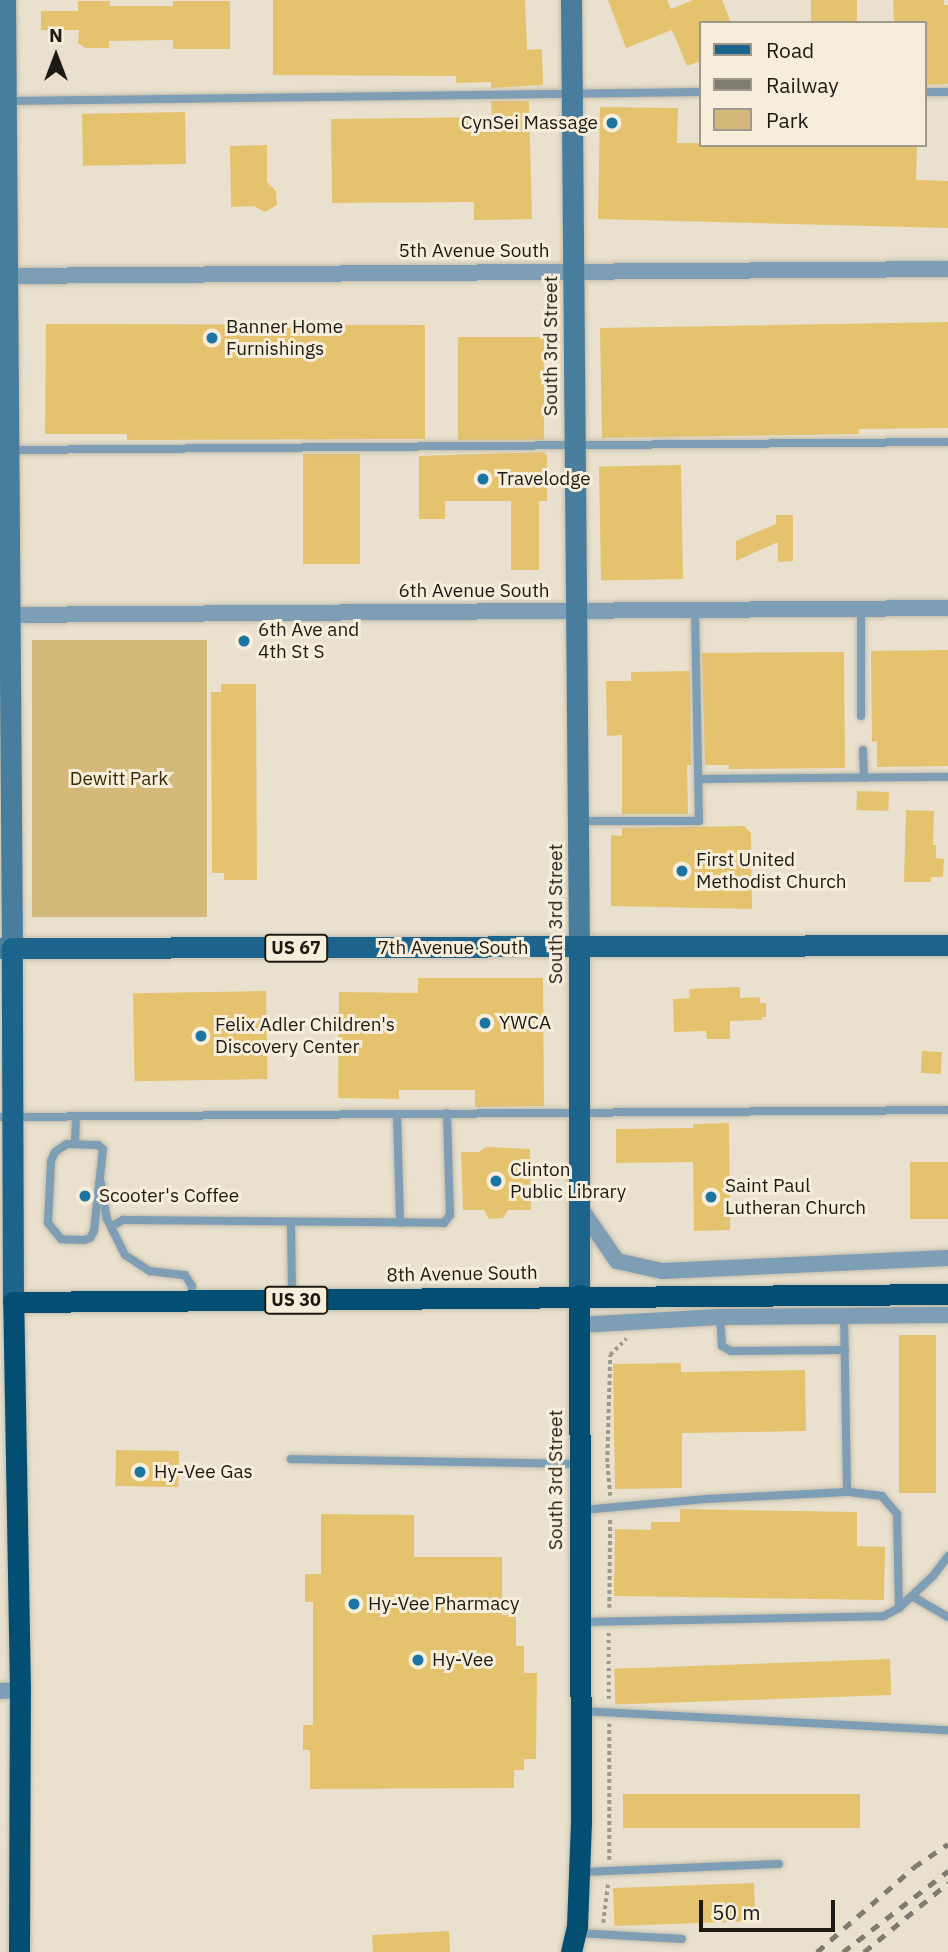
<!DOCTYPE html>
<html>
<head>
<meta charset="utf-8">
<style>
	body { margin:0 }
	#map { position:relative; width:948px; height:1952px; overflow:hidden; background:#e9e1ce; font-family:"IBM Plex Sans",sans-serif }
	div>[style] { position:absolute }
	.green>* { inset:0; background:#d4b97a; transform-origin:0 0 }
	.building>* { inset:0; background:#e5c36e; transform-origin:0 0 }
	.path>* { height:3.5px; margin-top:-1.75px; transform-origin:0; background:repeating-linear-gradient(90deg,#9f998a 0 3.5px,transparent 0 7px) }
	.roads { filter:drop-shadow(0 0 2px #c4bdac) drop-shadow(0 0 2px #c4bdac) }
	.lane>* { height:8px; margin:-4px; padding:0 4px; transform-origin:4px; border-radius:4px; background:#7d9eb5 }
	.street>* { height:16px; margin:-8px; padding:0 8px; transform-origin:8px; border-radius:8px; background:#7d9eb5 }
	.secondary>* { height:21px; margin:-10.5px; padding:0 10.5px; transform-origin:10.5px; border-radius:10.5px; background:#497d9e }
	.primary>* { height:21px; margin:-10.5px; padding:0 10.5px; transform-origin:10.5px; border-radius:10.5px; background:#1c648c }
	.highway>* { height:21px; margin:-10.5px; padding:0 10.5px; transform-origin:10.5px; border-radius:10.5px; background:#034f73 }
	.rail>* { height:5px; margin-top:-2.5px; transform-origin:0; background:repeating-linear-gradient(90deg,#7f7b6e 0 9px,transparent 0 18px) }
	.dots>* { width:19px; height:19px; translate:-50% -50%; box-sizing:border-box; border:4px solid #f6eedb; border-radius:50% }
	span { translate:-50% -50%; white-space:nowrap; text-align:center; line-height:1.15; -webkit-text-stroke:6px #f6eedb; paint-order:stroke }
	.shield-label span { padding:2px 5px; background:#f6eedb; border:2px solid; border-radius:5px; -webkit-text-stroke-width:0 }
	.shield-label { font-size:18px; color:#1c1a13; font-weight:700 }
	.poi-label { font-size:19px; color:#1c1a13 }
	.right { translate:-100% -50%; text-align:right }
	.left { translate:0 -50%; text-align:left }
	.street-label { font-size:19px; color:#1c1a13 }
	.park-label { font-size:19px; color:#382a03 }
	.legend { position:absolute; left:699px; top:21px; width:228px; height:126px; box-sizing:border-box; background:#f6eedb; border:2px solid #9f998b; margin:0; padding:9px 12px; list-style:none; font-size:21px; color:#1c1a13 }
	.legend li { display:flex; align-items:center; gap:14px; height:35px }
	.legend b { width:35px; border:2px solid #9f998b }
	.north { position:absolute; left:21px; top:21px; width:70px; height:70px; -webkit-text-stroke:5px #f6eedb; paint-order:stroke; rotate:0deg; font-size:19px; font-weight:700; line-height:28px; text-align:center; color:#1c1a13 }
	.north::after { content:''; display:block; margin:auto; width:24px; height:32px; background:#1c1a13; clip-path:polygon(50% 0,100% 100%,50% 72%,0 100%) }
	.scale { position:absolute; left:699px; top:1900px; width:136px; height:32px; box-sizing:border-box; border:4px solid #1c1a13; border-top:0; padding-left:9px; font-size:21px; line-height:24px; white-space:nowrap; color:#1c1a13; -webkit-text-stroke:5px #f6eedb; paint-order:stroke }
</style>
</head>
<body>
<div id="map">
	<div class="green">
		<div style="left:32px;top:640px;width:175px;height:277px"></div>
	</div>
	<div class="building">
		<div style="clip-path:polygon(273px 0,525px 0,527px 50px,542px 49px,543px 85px,491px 88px,491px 82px,456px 83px,456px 76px,273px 75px)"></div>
		<div style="clip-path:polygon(608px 0,667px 0,671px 9px,693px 0,722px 0,731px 23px,701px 23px,701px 61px,687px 66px,672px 30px,626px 48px)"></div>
		<div style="left:811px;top:0;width:46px;height:23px"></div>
		<div style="clip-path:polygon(893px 0,944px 0,944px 5px,948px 5px,948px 84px,925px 85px,925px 23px,894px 23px)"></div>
		<div style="clip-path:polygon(78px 1px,110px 1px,110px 6px,173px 6px,173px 1px,230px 1px,230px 49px,173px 49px,173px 40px,109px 41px,109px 48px,85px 48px,78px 43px,79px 30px,41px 30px,41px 11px,78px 11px)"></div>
		<div style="clip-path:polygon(491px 101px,529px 101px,532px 219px,474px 220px,474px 202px,332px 203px,331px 119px,492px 117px)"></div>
		<div style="clip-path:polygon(600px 107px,678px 108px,677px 143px,917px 145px,916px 180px,948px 181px,948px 228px,598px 219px)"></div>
		<div style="left:185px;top:112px;width:52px;height:103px;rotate:89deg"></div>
		<div style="clip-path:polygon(267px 145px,267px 182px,276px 191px,277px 205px,265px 212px,254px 206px,231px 207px,230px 146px)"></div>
		<div style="clip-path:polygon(948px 322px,948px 428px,859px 429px,859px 434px,602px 438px,600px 328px)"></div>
		<div style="clip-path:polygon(46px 324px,425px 325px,425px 439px,127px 440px,127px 434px,45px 434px)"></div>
		<div style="left:458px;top:337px;width:86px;height:103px"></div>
		<div style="clip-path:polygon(544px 452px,547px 456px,547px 501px,539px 501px,539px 570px,511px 570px,511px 501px,445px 501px,445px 519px,419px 519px,419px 456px)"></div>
		<div style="left:303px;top:454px;width:57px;height:110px"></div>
		<div style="left:681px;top:465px;width:114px;height:82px;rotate:89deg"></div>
		<div style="clip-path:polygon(776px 515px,793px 515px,793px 561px,778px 562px,778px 542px,736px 561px,736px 541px,776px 524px)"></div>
		<div style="clip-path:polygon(948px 650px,948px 766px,877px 767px,877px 741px,872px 742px,871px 651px)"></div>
		<div style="clip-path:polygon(844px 652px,845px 768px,729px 769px,729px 765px,705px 765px,702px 653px)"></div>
		<div style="clip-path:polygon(690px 671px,691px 765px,687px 765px,688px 814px,622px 814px,622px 735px,607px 736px,606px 681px,631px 681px,631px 672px)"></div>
		<div style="clip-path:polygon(221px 684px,256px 684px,257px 880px,224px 880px,224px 873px,212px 873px,211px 692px,221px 692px)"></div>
		<div style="left:857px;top:791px;width:32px;height:19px;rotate:2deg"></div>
		<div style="clip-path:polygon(906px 810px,934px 811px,933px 845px,936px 845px,936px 858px,944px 859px,943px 877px,931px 877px,931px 882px,904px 882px)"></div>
		<div style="clip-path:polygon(744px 826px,751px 833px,752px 909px,611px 906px,611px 835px,622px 836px,622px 828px)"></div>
		<div style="clip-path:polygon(418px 978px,543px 978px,544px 1106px,475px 1107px,475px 1090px,399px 1090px,399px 1099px,338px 1098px,339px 992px,418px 993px)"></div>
		<div style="clip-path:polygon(740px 987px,740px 998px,760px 997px,760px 1003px,766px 1003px,766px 1017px,762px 1017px,762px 1020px,730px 1021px,730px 1039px,707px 1039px,706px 1031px,674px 1032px,673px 999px,690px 998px,689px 989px)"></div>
		<div style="left:266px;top:991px;width:88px;height:133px;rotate:89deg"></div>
		<div style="left:922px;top:1051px;width:20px;height:22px;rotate:3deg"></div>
		<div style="clip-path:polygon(729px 1123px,730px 1230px,694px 1231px,693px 1162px,616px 1163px,616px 1129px,693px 1128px,693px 1124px)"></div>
		<div style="clip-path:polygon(486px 1147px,530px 1149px,531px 1210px,508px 1210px,503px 1218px,489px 1219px,484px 1210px,463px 1210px,461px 1152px,479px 1152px)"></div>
		<div style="left:910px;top:1162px;width:38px;height:57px"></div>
		<div style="left:899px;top:1335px;width:37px;height:158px"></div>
		<div style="clip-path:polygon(681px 1363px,681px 1372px,805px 1370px,806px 1431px,682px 1433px,682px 1488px,615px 1489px,613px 1364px)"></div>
		<div style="left:116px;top:1450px;width:63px;height:36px;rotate:1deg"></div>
		<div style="clip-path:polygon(680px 1509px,857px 1512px,857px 1546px,885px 1547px,884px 1600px,614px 1596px,615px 1529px,651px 1530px,651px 1522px,680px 1522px)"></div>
		<div style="clip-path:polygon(321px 1514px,414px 1515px,414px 1557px,502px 1557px,502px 1615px,516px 1615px,516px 1646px,524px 1646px,524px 1673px,537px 1673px,536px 1759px,524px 1759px,524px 1770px,514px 1770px,514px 1788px,310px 1789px,310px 1750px,303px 1750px,303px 1725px,313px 1725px,313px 1602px,305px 1602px,305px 1574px,321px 1574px)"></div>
		<div style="left:890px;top:1659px;width:36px;height:276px;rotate:88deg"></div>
		<div style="left:860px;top:1794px;width:34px;height:237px;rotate:90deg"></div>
		<div style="left:754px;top:1883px;width:38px;height:141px;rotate:88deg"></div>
		<div style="left:449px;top:1931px;width:21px;height:77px;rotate:87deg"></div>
	</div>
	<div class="path">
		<div style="left:610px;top:1496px;width:34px;rotate:-95deg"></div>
		<div style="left:607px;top:1462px;width:107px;rotate:-88.4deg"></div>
		<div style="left:610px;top:1355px;width:23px;rotate:-45deg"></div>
		<div style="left:609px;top:1608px;width:90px;rotate:-89.4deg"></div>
		<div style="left:609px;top:1633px;width:66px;rotate:90deg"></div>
		<div style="left:609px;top:1860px;width:136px;rotate:-90deg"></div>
		<div style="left:603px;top:1923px;width:41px;rotate:-83deg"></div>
	</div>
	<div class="roads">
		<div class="lane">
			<div style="left:925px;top:92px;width:23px"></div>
			<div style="left:8px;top:101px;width:693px;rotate:-0.74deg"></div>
			<div style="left:10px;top:450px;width:938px;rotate:-0.49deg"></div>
			<div style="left:861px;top:609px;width:107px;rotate:90deg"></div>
			<div style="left:863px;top:750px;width:28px;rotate:88deg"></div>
			<div style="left:699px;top:779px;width:249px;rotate:-0.5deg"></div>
			<div style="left:578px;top:821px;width:121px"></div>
			<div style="left:699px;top:821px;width:211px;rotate:-91.1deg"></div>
			<div style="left:397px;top:1114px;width:109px;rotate:88.4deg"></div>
			<div style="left:0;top:1117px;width:948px;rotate:-0.42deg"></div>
			<div style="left:67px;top:1144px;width:31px;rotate:2deg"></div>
			<div style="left:98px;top:1145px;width:6px;rotate:39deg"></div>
			<div style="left:103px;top:1149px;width:82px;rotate:96.3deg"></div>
			<div style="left:94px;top:1231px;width:8px;rotate:120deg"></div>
			<div style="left:90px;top:1238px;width:6px;rotate:162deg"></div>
			<div style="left:84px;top:1240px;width:23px;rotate:-178deg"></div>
			<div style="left:61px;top:1239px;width:21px;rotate:-129deg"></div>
			<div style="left:48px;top:1223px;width:62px;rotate:-87.2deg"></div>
			<div style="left:51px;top:1161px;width:10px;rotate:-66deg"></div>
			<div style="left:55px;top:1152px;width:14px;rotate:-34deg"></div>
			<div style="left:75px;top:1144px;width:27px;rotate:-88deg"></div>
			<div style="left:101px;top:1183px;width:36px;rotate:81deg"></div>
			<div style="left:107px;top:1219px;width:40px;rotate:63.4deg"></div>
			<div style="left:125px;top:1255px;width:30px;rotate:33deg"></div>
			<div style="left:150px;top:1271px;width:35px;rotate:7deg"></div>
			<div style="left:185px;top:1275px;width:13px;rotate:58deg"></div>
			<div style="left:192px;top:1286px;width:14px;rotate:98deg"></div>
			<div style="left:291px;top:1222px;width:75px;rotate:89.2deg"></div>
			<div style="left:112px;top:1226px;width:13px;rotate:-29deg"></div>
			<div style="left:123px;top:1220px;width:321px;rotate:0.5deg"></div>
			<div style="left:444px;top:1223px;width:10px;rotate:-53deg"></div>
			<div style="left:450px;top:1215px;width:102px;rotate:-91.7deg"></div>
			<div style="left:844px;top:1314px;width:178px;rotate:89deg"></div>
			<div style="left:720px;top:1317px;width:29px;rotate:86deg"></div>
			<div style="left:722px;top:1346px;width:10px;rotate:29deg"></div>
			<div style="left:731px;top:1351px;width:114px;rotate:-0.5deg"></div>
			<div style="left:291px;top:1459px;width:287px;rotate:1deg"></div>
			<div style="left:912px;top:1596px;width:42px;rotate:30.3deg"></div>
			<div style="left:899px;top:1608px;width:47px;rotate:-43.3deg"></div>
			<div style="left:933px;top:1576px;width:25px;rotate:-53deg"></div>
			<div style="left:581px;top:1622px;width:303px;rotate:-1.1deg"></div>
			<div style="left:884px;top:1616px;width:17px;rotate:-28deg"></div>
			<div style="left:899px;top:1608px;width:94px;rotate:-91.2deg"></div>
			<div style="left:897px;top:1514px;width:23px;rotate:-130deg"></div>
			<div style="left:882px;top:1496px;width:35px;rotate:-173deg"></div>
			<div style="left:847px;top:1492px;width:141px;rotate:177.2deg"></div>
			<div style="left:706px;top:1499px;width:124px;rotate:174.9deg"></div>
			<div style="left:581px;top:1711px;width:367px;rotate:3deg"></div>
			<div style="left:580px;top:1872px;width:199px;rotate:-2.3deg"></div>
			<div style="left:578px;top:1933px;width:104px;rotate:3.3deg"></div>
		</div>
		<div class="street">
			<div style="left:0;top:276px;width:948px;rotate:-0.42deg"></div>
			<div style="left:0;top:615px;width:948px;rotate:-0.42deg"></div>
			<div style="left:579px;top:1206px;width:67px;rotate:55.4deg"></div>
			<div style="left:617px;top:1261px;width:46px;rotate:12.5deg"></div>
			<div style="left:662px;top:1271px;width:286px;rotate:-2.6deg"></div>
			<div style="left:578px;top:1325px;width:142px;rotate:-3.2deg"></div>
			<div style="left:720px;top:1317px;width:228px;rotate:-0.5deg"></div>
			<div style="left:0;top:1691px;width:20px;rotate:-3deg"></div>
		</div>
		<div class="secondary">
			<div style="left:571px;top:0;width:948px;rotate:89.52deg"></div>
			<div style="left:0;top:948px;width:12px"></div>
			<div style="left:12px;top:948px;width:948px;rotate:-90.42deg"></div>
		</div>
		<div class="primary">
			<div style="left:579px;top:1295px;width:347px;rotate:-90deg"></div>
			<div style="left:13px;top:1302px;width:354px;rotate:-90.2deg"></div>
			<div style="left:12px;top:948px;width:936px;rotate:-0.18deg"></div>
		</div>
		<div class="highway">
			<div style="left:19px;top:1952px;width:262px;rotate:-89.8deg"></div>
			<div style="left:20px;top:1690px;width:388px;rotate:-91deg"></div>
			<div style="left:13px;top:1302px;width:935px;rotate:-0.49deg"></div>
			<div style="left:571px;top:1952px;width:27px;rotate:-77deg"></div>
			<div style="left:577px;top:1926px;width:102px;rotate:-87.8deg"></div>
			<div style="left:581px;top:1824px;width:529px;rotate:-90.22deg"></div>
		</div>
	</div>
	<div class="rail">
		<div style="left:817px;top:1952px;width:129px;rotate:-41.2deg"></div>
		<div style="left:914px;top:1867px;width:41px;rotate:-34.1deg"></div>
		<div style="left:843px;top:1952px;width:133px;rotate:-37.6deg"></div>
		<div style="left:864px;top:1952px;width:109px;rotate:-39.4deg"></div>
	</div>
	<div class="dots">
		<div style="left:612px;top:123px;background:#1c74a3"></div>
		<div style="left:212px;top:338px;background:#1c74a3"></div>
		<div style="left:483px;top:479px;background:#1c74a3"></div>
		<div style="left:244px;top:641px;background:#1c74a3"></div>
		<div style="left:682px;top:871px;background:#1c74a3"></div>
		<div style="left:485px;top:1023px;background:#1c74a3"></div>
		<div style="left:201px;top:1036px;background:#1c74a3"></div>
		<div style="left:496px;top:1181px;background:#1c74a3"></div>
		<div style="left:85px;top:1196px;background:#1c74a3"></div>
		<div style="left:711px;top:1197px;background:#1c74a3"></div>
		<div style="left:140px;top:1472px;background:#1c74a3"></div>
		<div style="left:354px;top:1604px;background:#1c74a3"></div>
		<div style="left:418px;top:1660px;background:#1c74a3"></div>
	</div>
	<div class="shield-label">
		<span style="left:296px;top:948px">US 67</span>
		<span style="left:296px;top:1300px">US 30</span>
	</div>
	<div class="poi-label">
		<span class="right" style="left:598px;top:123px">CynSei Massage</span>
		<span class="left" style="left:226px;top:338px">Banner Home<br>Furnishings</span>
		<span class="left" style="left:497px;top:479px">Travelodge</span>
		<span class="left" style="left:258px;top:641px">6th Ave and<br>4th St S</span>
		<span class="left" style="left:696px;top:871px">First United<br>Methodist Church</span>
		<span class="left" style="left:499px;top:1023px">YWCA</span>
		<span class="left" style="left:215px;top:1036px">Felix Adler Children's<br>Discovery Center</span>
		<span class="left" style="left:510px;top:1181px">Clinton<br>Public Library</span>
		<span class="left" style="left:725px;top:1197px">Saint Paul<br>Lutheran Church</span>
		<span class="left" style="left:99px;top:1196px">Scooter's Coffee</span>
		<span class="left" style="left:154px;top:1472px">Hy-Vee Gas</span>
		<span class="left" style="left:368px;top:1604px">Hy-Vee Pharmacy</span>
		<span class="left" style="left:432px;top:1660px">Hy-Vee</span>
	</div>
	<div class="street-label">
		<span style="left:474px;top:251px">5th Avenue South</span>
		<span style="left:551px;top:346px;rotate:-90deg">South 3rd Street</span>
		<span style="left:474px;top:591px">6th Avenue South</span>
		<span style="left:556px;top:914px;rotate:-90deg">South 3rd Street</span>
		<span style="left:453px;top:948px">7th Avenue South</span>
		<span style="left:462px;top:1274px;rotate:-1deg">8th Avenue South</span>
		<span style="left:556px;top:1480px;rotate:-90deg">South 3rd Street</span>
	</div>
	<div class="park-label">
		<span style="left:119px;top:779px">Dewitt Park</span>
	</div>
	<ul class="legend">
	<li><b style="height:9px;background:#1c648c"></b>Road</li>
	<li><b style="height:9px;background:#7f7b6e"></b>Railway</li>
	<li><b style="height:19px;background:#d4b97a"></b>Park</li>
	</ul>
	<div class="north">N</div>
	<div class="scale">50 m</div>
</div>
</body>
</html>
